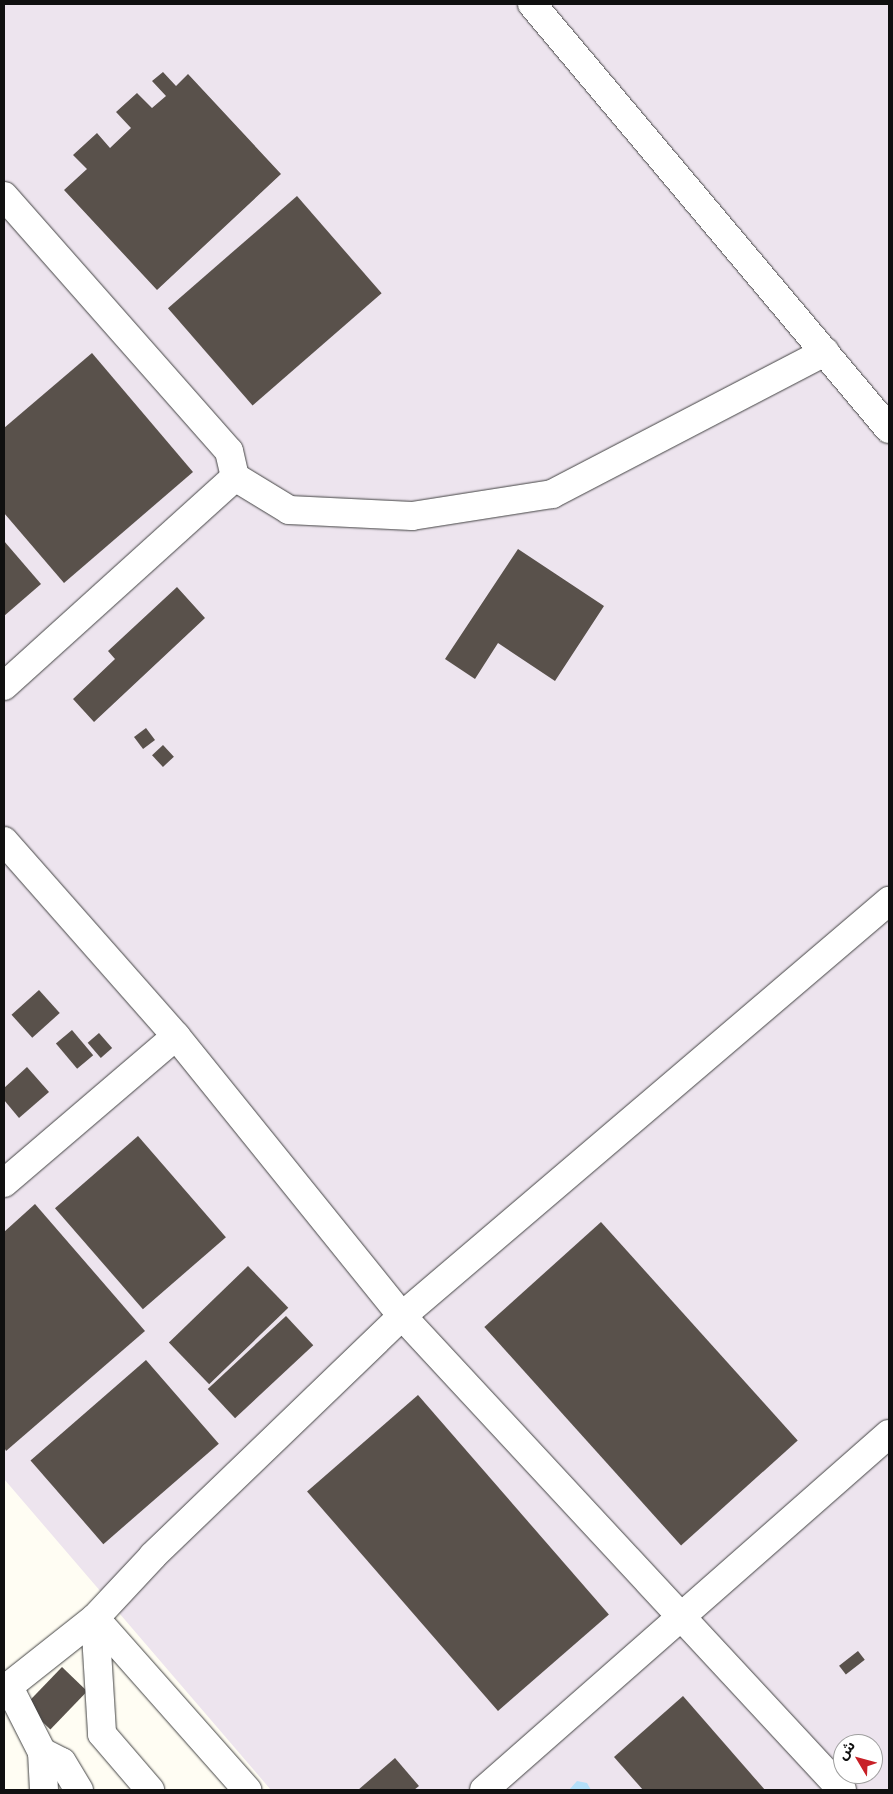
<!DOCTYPE html>
<html>
<head>
<meta charset="utf-8">
<style>
	body { margin:0 }
	#map { position:relative; width:893px; height:1794px; overflow:hidden; background:#fffdf3; font-family:Bitter,"Noto Sans Arabic",serif }
	div>[style] { position:absolute }
	.industrial>* { inset:0; background:#ede4ee }
	.water>* { inset:0; background:#b4dff9 }
	.building>* { inset:0; background:#59514b; transform-origin:0 0 }
	.roads { filter:drop-shadow(0 0 1px #434343) drop-shadow(0 0 1px #434343) }
	.minor>* { height:28px; margin:-14px; padding:0 14px; transform-origin:14px; border-radius:14px; background:#fff }
	span { translate:-50% -50%; white-space:nowrap; text-align:center; line-height:1.15; -webkit-text-stroke:5px #fff; paint-order:stroke }
	.frame { position:absolute; inset:0; border:5px solid #101010; pointer-events:none }
	.north { position:absolute; left:833px; top:1734px; width:50px; height:50px; box-sizing:border-box; background:#fff; border:1px solid #9f9f9f; border-radius:50%; rotate:307deg; font-size:14px; font-weight:700; line-height:20px; text-align:center; color:#101010 }
	.north::after { content:''; display:block; margin:auto; width:18px; height:22px; background:#c82027; clip-path:polygon(50% 0,100% 100%,50% 72%,0 100%) }
</style>
</head>
<body>
<div id="map">
	<div class="industrial">
		<div style="clip-path:polygon(evenodd,4px 4px,889px 4px,889px 1790px,271px 1790px,4px 1479px,4px 4px,843px 1744px,873px 1744px,873px 1774px,843px 1774px,843px 1744px)"></div>
	</div>
	<div class="water">
		<div style="clip-path:polygon(577px 1781px,587px 1783px,591px 1790px,569px 1790px)"></div>
	</div>
	<div class="building">
		<div style="clip-path:polygon(163px 72px,176px 86px,188px 74px,281px 174px,157px 290px,64px 190px,87px 169px,73px 155px,97px 133px,110px 148px,131px 128px,116px 112px,137px 93px,152px 108px,166px 96px,152px 81px)"></div>
		<div style="left:297px;top:196px;width:129px;height:171px;rotate:49deg"></div>
		<div style="clip-path:polygon(92px 353px,193px 472px,64px 583px,4px 513px,4px 428px)"></div>
		<div style="clip-path:polygon(4px 541px,41px 584px,4px 616px)"></div>
		<div style="clip-path:polygon(518px 549px,604px 606px,555px 681px,498px 643px,475px 679px,445px 659px)"></div>
		<div style="clip-path:polygon(177px 587px,205px 618px,94px 722px,73px 699px,115px 659px,108px 651px)"></div>
		<div style="left:146px;top:728px;width:15px;height:15px;rotate:53deg"></div>
		<div style="left:163px;top:745px;width:16px;height:15px;rotate:47deg"></div>
		<div style="left:39px;top:990px;width:31px;height:37px;rotate:48deg"></div>
		<div style="left:72px;top:1030px;width:33px;height:21px;rotate:50deg"></div>
		<div style="left:99px;top:1033px;width:20px;height:15px;rotate:49deg"></div>
		<div style="clip-path:polygon(27px 1067px,49px 1092px,19px 1118px,4px 1100px,4px 1088px)"></div>
		<div style="left:138px;top:1136px;width:134px;height:110px;rotate:49deg"></div>
		<div style="clip-path:polygon(35px 1204px,145px 1331px,6px 1451px,4px 1447px,4px 1232px)"></div>
		<div style="left:601px;top:1222px;width:294px;height:157px;rotate:48deg"></div>
		<div style="left:248px;top:1266px;width:58px;height:110px;rotate:46deg"></div>
		<div style="left:286px;top:1316px;width:40px;height:107px;rotate:47deg"></div>
		<div style="left:146px;top:1360px;width:111px;height:153px;rotate:49deg"></div>
		<div style="left:418px;top:1395px;width:291px;height:147px;rotate:49deg"></div>
		<div style="left:858px;top:1651px;width:11px;height:24px;rotate:52deg"></div>
		<div style="left:62px;top:1667px;width:35px;height:53px;rotate:44deg"></div>
		<div style="clip-path:polygon(683px 1696px,765px 1790px,643px 1790px,614px 1757px)"></div>
		<div style="clip-path:polygon(395px 1758px,419px 1786px,414px 1790px,358px 1790px)"></div>
	</div>
	<div class="roads">
		<div class="minor">
			<div style="left:532px;top:4px;width:555px;rotate:49.97deg"></div>
			<div style="left:4px;top:196px;width:340px;rotate:48.6deg"></div>
			<div style="left:229px;top:451px;width:27px;rotate:77deg"></div>
			<div style="left:235px;top:477px;width:63px;rotate:31.4deg"></div>
			<div style="left:289px;top:510px;width:123px;rotate:2.8deg"></div>
			<div style="left:412px;top:516px;width:142px;rotate:-8.9deg"></div>
			<div style="left:552px;top:494px;width:308px;rotate:-27.5deg"></div>
			<div style="left:4px;top:686px;width:312px;rotate:-42.1deg"></div>
			<div style="left:4px;top:841px;width:260px;rotate:48.6deg"></div>
			<div style="left:176px;top:1036px;width:360px;rotate:51.1deg"></div>
			<div style="left:402px;top:1316px;width:346px;rotate:136.1deg"></div>
			<div style="left:153px;top:1556px;width:85px;rotate:133.1deg"></div>
			<div style="left:95px;top:1618px;width:230px;rotate:48.5deg"></div>
			<div style="left:4px;top:1183px;width:226px;rotate:-40.5deg"></div>
			<div style="left:95px;top:1618px;width:116px;rotate:86.5deg"></div>
			<div style="left:102px;top:1734px;width:74px;rotate:49.4deg"></div>
			<div style="left:9px;top:1687px;width:73px;rotate:63.1deg"></div>
			<div style="left:42px;top:1752px;width:38px;rotate:87deg"></div>
			<div style="left:4px;top:1690px;width:116px;rotate:-38.4deg"></div>
			<div style="left:42px;top:1752px;width:22px;rotate:27deg"></div>
			<div style="left:62px;top:1762px;width:33px;rotate:59deg"></div>
			<div style="left:484px;top:1790px;width:539px;rotate:-41.32deg"></div>
			<div style="left:842px;top:1790px;width:647px;rotate:-132.87deg"></div>
			<div style="left:402px;top:1316px;width:640px;rotate:-40.44deg"></div>
		</div>
	</div>
	<div class="frame"></div>
	<div class="north">ش</div>
</div>
</body>
</html>
